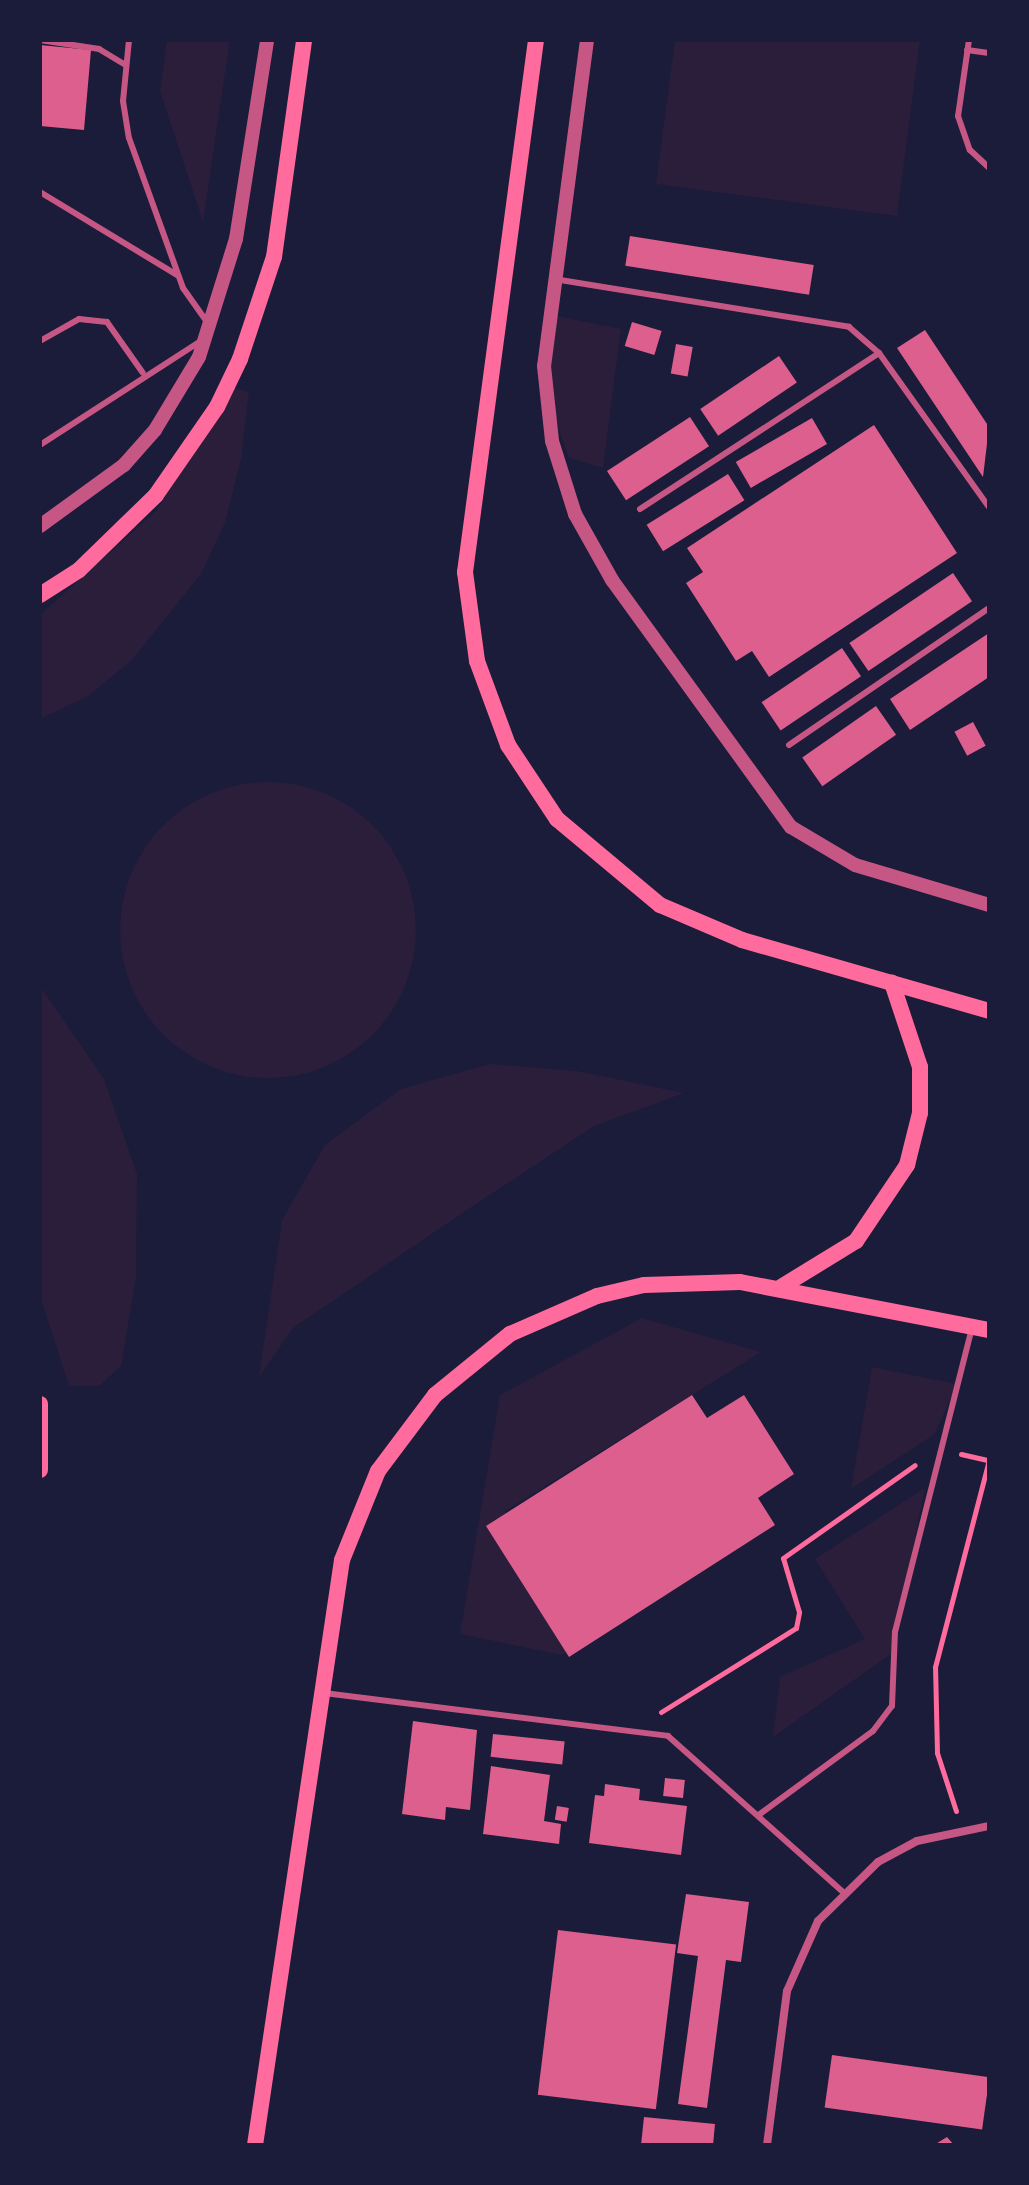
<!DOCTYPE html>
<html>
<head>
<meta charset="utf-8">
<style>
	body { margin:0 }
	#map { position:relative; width:1029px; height:2185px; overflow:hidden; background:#1b1b3a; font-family:Signika,sans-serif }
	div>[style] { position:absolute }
	.green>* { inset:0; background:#2a1e3b }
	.round { border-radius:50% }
	.building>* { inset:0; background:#dd5f8e; transform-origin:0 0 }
	.path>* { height:5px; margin:-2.5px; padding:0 2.5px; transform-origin:2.5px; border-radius:2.5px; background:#ff6b9d }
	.service>* { height:6px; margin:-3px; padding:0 3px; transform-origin:3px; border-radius:3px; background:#c65784 }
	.minor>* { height:8px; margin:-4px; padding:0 4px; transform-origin:4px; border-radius:4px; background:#c65784 }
	.tertiary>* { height:14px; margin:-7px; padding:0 7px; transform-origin:7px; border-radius:7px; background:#c65784 }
	.secondary>* { height:16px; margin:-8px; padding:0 8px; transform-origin:8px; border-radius:8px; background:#ff6b9d }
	span { translate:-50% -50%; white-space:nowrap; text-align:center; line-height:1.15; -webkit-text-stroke:8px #1b1b3a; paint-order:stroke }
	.frame { position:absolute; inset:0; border:42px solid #1b1b3a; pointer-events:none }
</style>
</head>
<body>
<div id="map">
	<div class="green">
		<div style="clip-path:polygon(167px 40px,230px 40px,203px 222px,160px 91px)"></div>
		<div style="clip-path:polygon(675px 40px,920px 40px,897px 216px,656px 184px)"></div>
		<div style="clip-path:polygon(552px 315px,621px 329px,603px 468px,569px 458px,555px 419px,547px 378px)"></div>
		<div style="clip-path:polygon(234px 388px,249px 392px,241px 459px,225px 523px,201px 574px,132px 660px,88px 696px,40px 719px,40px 615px,156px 511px)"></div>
		<div class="round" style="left:120px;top:782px;width:296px;height:296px"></div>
		<div style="clip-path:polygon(40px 986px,104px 1079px,137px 1174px,136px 1278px,121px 1366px,99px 1386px,69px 1386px,40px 1296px)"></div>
		<div style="clip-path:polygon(490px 1064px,577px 1071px,684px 1093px,594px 1126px,464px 1212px,293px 1328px,259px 1377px,282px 1220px,325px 1145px,401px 1089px)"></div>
		<div style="clip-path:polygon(642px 1318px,761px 1352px,505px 1511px,584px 1639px,562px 1655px,460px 1634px,500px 1395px)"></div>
		<div style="clip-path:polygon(872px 1367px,957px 1384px,935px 1434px,851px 1489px)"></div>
		<div style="clip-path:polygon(925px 1488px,891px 1654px,773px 1737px,780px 1677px,865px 1639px,815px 1559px)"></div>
	</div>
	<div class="building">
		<div style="clip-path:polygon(40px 45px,91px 50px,84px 130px,40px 126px)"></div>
		<div style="left:630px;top:236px;width:186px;height:30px;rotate:9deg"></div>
		<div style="left:632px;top:322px;width:31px;height:25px;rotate:17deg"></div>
		<div style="clip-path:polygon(925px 330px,989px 427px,983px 477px,897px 348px)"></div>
		<div style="left:676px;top:344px;width:17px;height:30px;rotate:10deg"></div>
		<div style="left:779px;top:356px;width:32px;height:95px;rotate:56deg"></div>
		<div style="left:690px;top:417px;width:35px;height:99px;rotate:57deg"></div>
		<div style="left:812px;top:418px;width:30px;height:88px;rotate:60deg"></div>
		<div style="clip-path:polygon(874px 425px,957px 553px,769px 677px,752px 651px,736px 661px,686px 583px,703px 572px,687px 548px)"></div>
		<div style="left:728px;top:474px;width:31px;height:96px;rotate:58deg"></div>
		<div style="left:953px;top:573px;width:34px;height:125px;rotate:56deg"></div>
		<div style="clip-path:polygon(989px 633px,989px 677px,910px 730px,890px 699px)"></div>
		<div style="left:842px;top:648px;width:34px;height:97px;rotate:56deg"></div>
		<div style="left:876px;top:706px;width:35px;height:90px;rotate:55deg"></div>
		<div style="left:973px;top:722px;width:27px;height:21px;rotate:62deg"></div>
		<div style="clip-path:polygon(692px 1395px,707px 1418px,744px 1395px,794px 1474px,758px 1498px,775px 1525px,569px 1657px,486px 1526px)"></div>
		<div style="clip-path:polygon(413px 1721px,477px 1730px,470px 1810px,446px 1807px,445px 1820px,402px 1814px)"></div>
		<div style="left:493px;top:1734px;width:72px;height:23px;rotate:6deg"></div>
		<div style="clip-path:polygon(491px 1766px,550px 1775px,544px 1821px,561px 1824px,559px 1844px,483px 1834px)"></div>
		<div style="left:665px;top:1778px;width:20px;height:18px;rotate:6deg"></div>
		<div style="clip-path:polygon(605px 1784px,640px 1789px,639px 1800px,687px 1806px,681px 1855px,589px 1843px,595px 1795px,604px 1796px)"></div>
		<div style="left:557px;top:1806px;width:12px;height:14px;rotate:9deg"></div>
		<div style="clip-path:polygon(686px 1894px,749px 1902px,741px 1962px,726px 1960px,707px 2108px,678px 2104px,698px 1956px,677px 1953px)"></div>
		<div style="left:558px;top:1930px;width:119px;height:166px;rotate:7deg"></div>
		<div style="left:832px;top:2055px;width:159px;height:53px;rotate:8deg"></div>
		<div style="clip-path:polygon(644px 2117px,715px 2124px,713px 2145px,641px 2145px)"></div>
		<div style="clip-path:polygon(947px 2137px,954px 2145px,934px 2145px)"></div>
	</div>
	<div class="path">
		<div style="left:961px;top:1454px;width:28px;rotate:13deg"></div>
		<div style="left:661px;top:1712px;width:159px;rotate:-31.9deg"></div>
		<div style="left:796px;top:1628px;width:16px;rotate:-79deg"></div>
		<div style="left:799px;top:1612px;width:56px;rotate:-106.5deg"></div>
		<div style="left:783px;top:1558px;width:161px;rotate:-35.2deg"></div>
		<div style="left:956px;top:1811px;width:61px;rotate:-108.1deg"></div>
		<div style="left:937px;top:1753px;width:86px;rotate:-91.3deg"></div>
		<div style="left:935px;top:1667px;width:215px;rotate:-75.4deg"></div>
	</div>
	<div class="service">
		<div style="left:40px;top:40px;width:60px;rotate:8.7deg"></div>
		<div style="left:99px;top:49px;width:31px;rotate:31deg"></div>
		<div style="left:129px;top:40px;width:61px;rotate:95.6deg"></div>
		<div style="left:123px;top:101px;width:37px;rotate:81deg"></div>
		<div style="left:129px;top:138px;width:159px;rotate:70.2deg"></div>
		<div style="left:183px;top:288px;width:42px;rotate:54.8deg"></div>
		<div style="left:969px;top:40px;width:77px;rotate:98.2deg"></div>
		<div style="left:958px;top:116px;width:36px;rotate:71deg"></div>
		<div style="left:970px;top:150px;width:26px;rotate:43deg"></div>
		<div style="left:967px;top:50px;width:22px;rotate:8deg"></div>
		<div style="left:40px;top:192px;width:160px;rotate:31.2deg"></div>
		<div style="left:554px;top:279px;width:299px;rotate:9.2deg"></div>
		<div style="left:849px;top:327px;width:40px;rotate:41deg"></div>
		<div style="left:879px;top:353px;width:189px;rotate:54.5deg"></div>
		<div style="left:40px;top:341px;width:45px;rotate:-29.4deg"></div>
		<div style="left:79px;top:319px;width:28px;rotate:6deg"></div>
		<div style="left:107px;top:322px;width:62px;rotate:54.8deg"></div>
		<div style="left:40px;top:445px;width:192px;rotate:-32.9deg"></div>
		<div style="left:640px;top:509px;width:285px;rotate:-33.1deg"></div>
		<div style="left:789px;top:745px;width:242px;rotate:-34.4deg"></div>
		<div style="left:324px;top:1693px;width:347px;rotate:7.1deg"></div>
		<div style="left:668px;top:1736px;width:234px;rotate:41.7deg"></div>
		<div style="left:760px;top:1814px;width:140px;rotate:-36.3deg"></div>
		<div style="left:873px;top:1731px;width:31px;rotate:-53deg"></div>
		<div style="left:892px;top:1706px;width:74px;rotate:-87.7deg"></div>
		<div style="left:895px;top:1632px;width:315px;rotate:-75.8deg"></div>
	</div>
	<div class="minor">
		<div style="left:767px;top:2145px;width:155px;rotate:-82.6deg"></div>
		<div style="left:787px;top:1991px;width:77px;rotate:-66.1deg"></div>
		<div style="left:818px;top:1921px;width:84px;rotate:-44.5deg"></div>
		<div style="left:878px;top:1862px;width:44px;rotate:-28.3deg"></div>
		<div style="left:917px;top:1841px;width:74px;rotate:-11.8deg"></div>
	</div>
	<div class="tertiary">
		<div style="left:587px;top:40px;width:329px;rotate:97.5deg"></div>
		<div style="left:544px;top:366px;width:75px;rotate:83.9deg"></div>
		<div style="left:552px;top:441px;width:77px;rotate:72.5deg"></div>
		<div style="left:575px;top:514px;width:76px;rotate:60.7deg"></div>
		<div style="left:612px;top:580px;width:305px;rotate:54.1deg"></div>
		<div style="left:791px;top:827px;width:74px;rotate:30.7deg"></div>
		<div style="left:855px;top:865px;width:140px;rotate:16.6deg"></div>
		<div style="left:40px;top:526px;width:104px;rotate:-36deg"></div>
		<div style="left:124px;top:465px;width:47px;rotate:-48.5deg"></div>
		<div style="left:155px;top:430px;width:85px;rotate:-58.9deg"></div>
		<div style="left:199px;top:357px;width:124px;rotate:-72.6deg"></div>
		<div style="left:236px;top:239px;width:201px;rotate:-81.1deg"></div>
	</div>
	<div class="secondary">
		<div style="left:536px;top:40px;width:537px;rotate:97.6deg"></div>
		<div style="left:465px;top:572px;width:90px;rotate:82.3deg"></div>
		<div style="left:477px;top:661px;width:90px;rotate:69.7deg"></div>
		<div style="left:508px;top:745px;width:89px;rotate:56.5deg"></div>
		<div style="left:557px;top:819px;width:134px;rotate:39.9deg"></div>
		<div style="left:660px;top:905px;width:89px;rotate:23.1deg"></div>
		<div style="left:742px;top:940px;width:257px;rotate:16deg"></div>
		<div style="left:40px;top:595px;width:46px;rotate:-32.7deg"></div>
		<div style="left:79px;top:570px;width:107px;rotate:-44.2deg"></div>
		<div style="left:156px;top:495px;width:107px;rotate:-55.3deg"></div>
		<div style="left:217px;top:407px;width:53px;rotate:-64.4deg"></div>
		<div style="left:240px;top:359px;width:108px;rotate:-71.6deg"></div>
		<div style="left:274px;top:257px;width:219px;rotate:-82.1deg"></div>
		<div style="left:781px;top:1287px;width:88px;rotate:-31.5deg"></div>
		<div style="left:856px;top:1241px;width:92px;rotate:-56.1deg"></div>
		<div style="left:907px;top:1165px;width:54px;rotate:-76deg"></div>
		<div style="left:920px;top:1113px;width:46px;rotate:-90deg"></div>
		<div style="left:920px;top:1067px;width:89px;rotate:-108.4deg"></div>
		<div style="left:40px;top:1404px;width:66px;rotate:90deg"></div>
		<div style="left:255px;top:2145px;width:591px;rotate:-81.54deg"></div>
		<div style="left:342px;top:1560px;width:96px;rotate:-68deg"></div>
		<div style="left:378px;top:1471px;width:95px;rotate:-53.1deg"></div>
		<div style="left:435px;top:1395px;width:97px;rotate:-39.1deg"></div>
		<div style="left:510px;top:1334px;width:95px;rotate:-23.6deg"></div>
		<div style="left:597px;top:1296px;width:48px;rotate:-13.2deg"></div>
		<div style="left:644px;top:1285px;width:96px;rotate:-1.8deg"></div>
		<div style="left:740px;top:1282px;width:254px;rotate:10.9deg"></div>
	</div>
	<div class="frame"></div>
</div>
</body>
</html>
